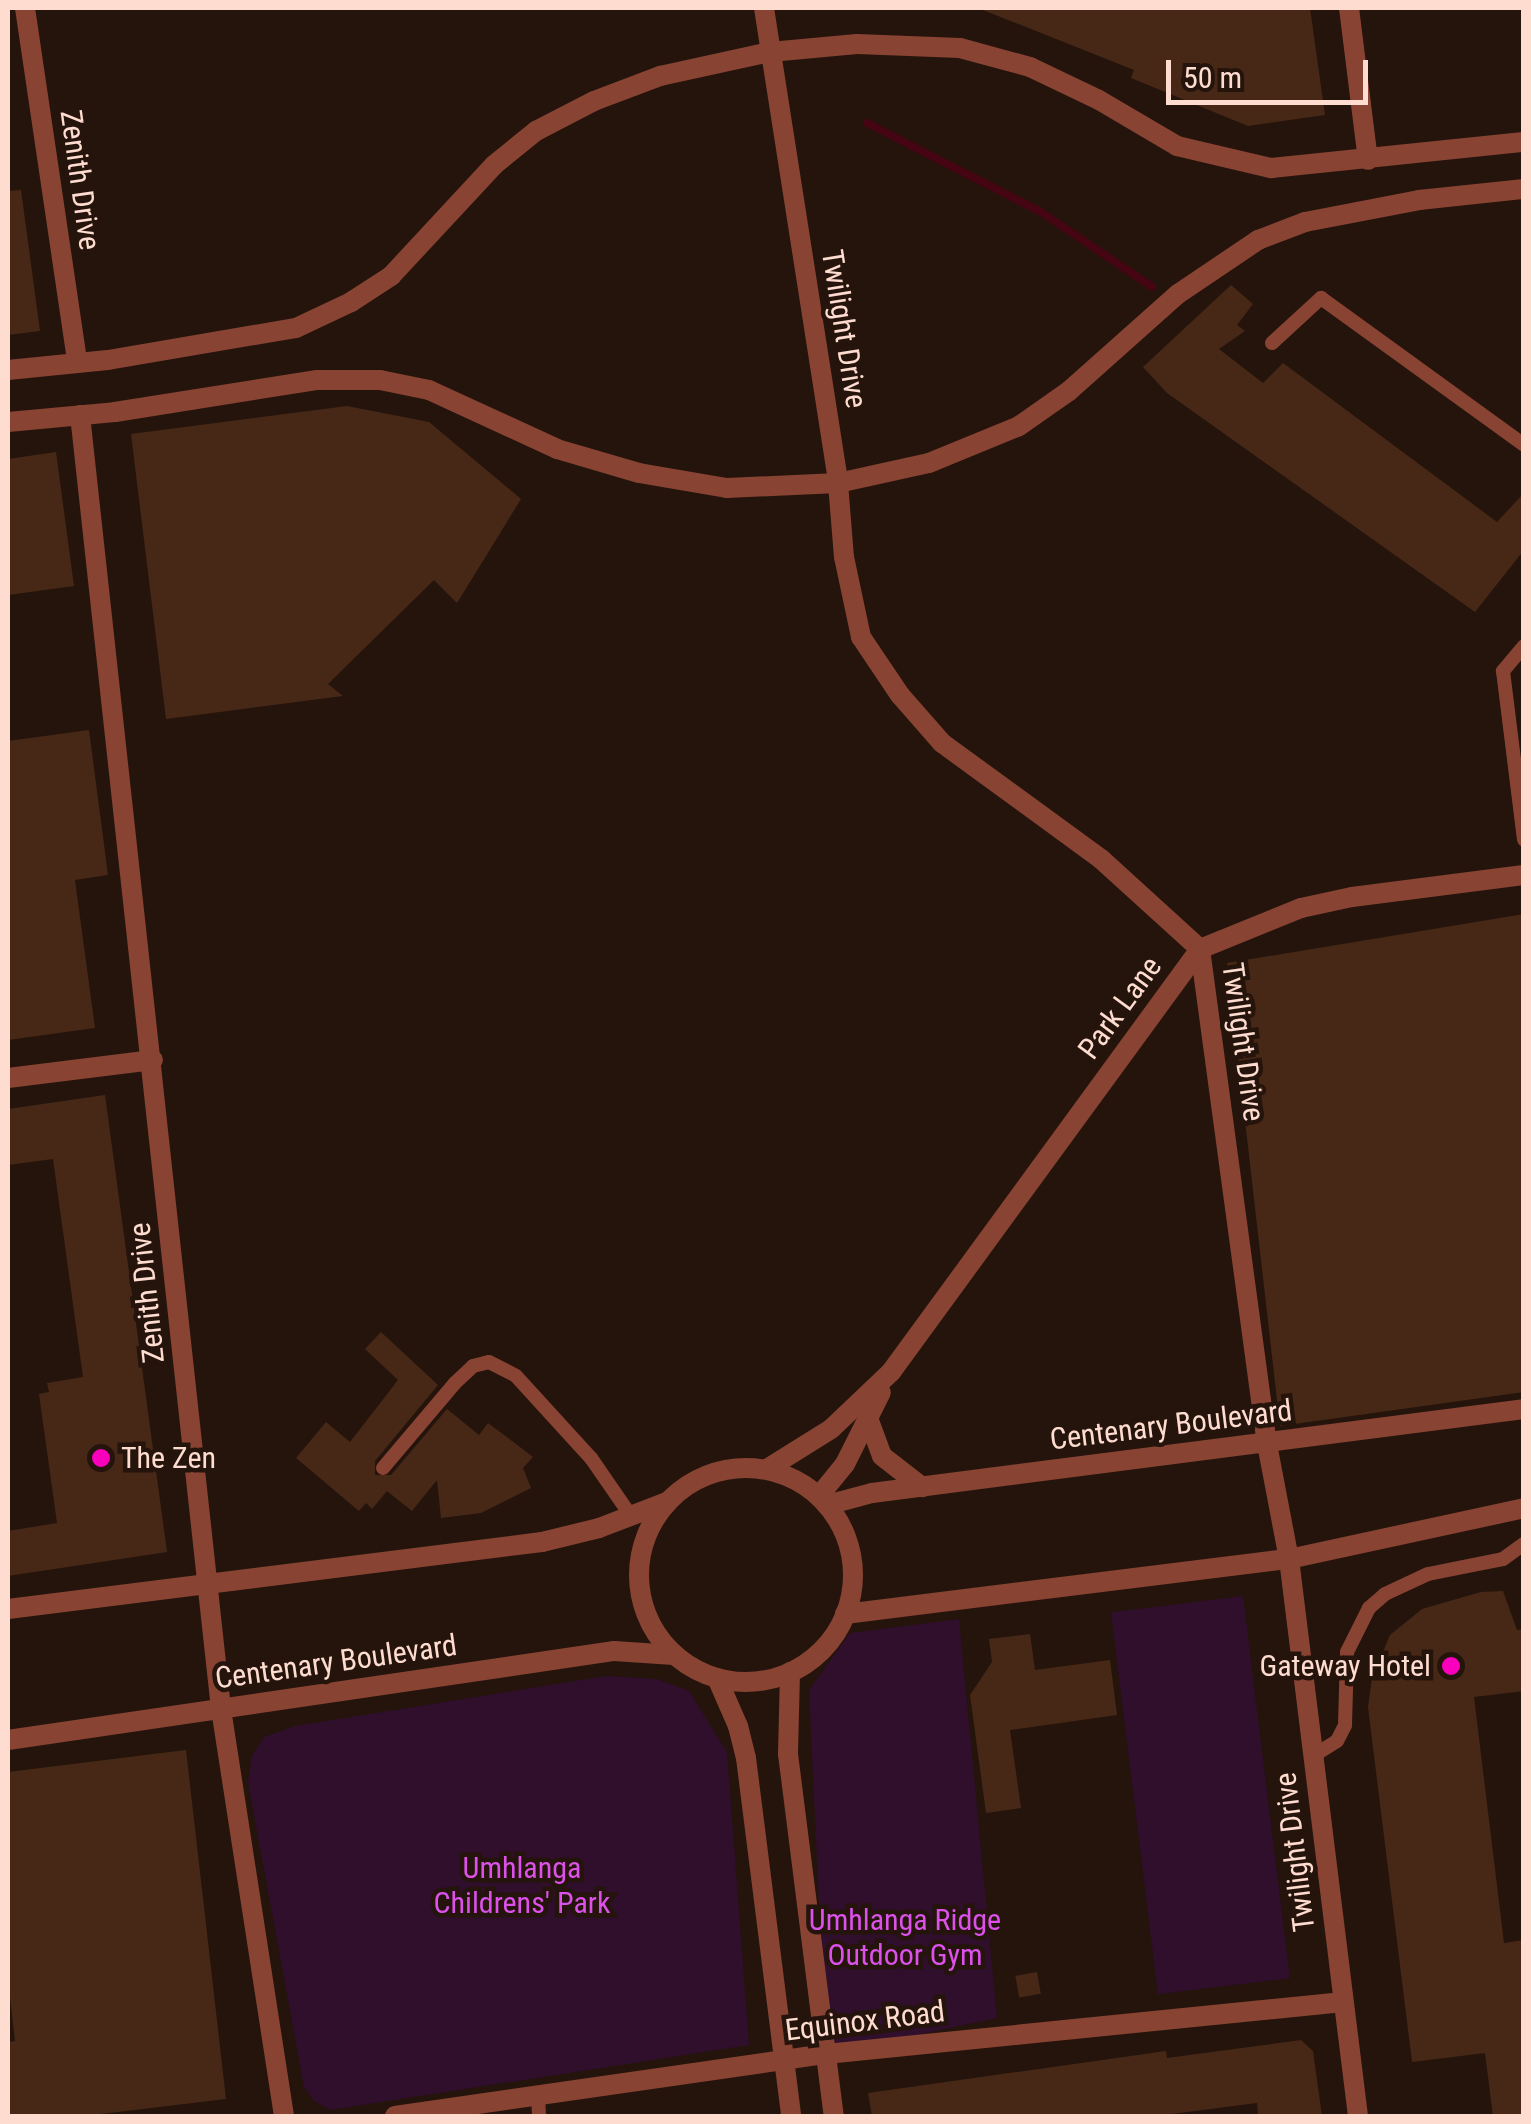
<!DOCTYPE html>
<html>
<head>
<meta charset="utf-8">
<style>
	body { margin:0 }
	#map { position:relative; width:1531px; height:2124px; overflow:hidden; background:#25140c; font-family:"Roboto Condensed",sans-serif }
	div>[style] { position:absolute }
	.green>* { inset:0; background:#2f0f2b; transform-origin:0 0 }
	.stream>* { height:8px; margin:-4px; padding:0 4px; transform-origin:4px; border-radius:4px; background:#450513 }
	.building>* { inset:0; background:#472816; transform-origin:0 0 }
	.lane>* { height:14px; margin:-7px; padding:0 7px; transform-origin:7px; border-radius:7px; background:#884333 }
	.street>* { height:20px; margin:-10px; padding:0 10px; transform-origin:10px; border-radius:10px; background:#884333 }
	.street>.ring { margin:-10px; padding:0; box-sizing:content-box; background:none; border:20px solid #884333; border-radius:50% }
	.dots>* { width:28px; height:28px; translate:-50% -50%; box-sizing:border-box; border:5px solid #25140c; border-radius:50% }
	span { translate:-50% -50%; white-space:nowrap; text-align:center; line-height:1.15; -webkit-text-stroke:9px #25140c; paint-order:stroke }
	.street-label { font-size:30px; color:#ffdcd0 }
	.poi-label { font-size:30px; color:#ffdcd0 }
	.left { translate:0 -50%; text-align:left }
	.right { translate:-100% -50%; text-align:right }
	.park-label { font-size:30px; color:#db51ea }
	.frame { position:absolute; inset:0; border:10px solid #ffdcd0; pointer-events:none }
	.scale { position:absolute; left:1166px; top:60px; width:202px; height:45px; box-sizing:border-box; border:5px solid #ffdcd0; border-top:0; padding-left:12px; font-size:30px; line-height:35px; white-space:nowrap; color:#ffdcd0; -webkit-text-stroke:8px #25140c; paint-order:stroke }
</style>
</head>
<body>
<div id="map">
	<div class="green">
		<div style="left:1243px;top:1596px;width:385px;height:133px;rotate:83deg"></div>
		<div style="clip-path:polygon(959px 1619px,997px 2018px,826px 2054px,809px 1690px,850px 1633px)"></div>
		<div style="clip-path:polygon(606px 1676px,657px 1679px,689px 1691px,727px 1752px,749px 2045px,330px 2110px,314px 2101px,304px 2087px,248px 1782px,252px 1756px,264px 1737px,295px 1726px)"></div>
	</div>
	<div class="stream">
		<div style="left:867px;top:123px;width:195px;rotate:27.1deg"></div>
		<div style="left:1041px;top:212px;width:134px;rotate:34deg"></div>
	</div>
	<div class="building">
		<div style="clip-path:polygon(978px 8px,1310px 8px,1325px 115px,1248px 126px,1131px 78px,1134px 70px)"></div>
		<div style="clip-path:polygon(21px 190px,40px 331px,8px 335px,8px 191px)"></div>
		<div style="clip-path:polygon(1231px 285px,1253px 304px,1237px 325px,1245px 331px,1219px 349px,1263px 383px,1283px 363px,1497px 522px,1524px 493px,1524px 550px,1475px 612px,1167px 393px,1143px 367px)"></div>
		<div style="clip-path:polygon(347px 406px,429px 422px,521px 499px,457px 603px,434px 580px,328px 684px,343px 696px,166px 719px,131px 434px)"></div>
		<div style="clip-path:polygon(56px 452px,74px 586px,8px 595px,8px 459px)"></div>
		<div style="clip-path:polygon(89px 730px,108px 875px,75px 880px,95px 1028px,8px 1040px,8px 741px)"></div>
		<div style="clip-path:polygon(1524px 914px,1524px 1392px,1280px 1426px,1227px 963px)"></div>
		<div style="clip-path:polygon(105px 1095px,167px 1552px,8px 1576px,8px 1531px,57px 1523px,39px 1394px,49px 1392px,47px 1383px,83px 1377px,53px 1159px,8px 1165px,8px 1109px)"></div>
		<div style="clip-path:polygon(381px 1332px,438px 1385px,375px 1461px,375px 1475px,391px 1475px,447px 1409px,479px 1435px,488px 1423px,533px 1457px,523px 1468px,531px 1488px,481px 1513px,441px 1518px,437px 1480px,412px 1511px,387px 1491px,372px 1509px,366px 1503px,359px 1511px,296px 1458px,326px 1422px,350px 1442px,398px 1380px,365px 1349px)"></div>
		<div style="clip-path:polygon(1503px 1591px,1517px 1630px,1524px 1629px,1524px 1691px,1474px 1697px,1504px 1943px,1524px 1940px,1524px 2116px,1493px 2116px,1485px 2053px,1412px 2062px,1368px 1707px,1372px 1678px,1390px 1635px,1422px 1609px,1481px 1592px)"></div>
		<div style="clip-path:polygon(1030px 1634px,1035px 1670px,1110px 1660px,1117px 1715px,1010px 1730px,1021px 1808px,986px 1813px,970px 1695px,992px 1662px,989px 1639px)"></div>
		<div style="clip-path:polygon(186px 1750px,226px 2099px,84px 2116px,8px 2116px,8px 2042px,15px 2041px,8px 1980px,8px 1772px)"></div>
		<div style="left:1037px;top:1972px;width:22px;height:22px;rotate:80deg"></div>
		<div style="clip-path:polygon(1301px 2040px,1313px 2051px,1322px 2116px,1258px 2116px,1257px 2103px,1156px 2116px,872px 2116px,868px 2093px,1166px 2051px,1167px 2058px)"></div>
	</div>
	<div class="lane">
		<div style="left:1272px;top:343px;width:67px;rotate:-42.6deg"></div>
		<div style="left:1321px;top:298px;width:251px;rotate:35.9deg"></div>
		<div style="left:1524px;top:646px;width:33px;rotate:130deg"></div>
		<div style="left:1503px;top:671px;width:170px;rotate:82.9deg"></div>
		<div style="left:383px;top:1468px;width:111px;rotate:-49.7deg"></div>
		<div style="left:455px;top:1383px;width:25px;rotate:-43deg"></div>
		<div style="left:473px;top:1366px;width:16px;rotate:-14deg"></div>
		<div style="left:489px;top:1362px;width:30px;rotate:27deg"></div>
		<div style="left:516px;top:1376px;width:111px;rotate:47.6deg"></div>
		<div style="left:591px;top:1458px;width:70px;rotate:55.4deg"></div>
		<div style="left:1313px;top:1756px;width:28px;rotate:-32deg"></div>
		<div style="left:1337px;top:1741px;width:18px;rotate:-63deg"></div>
		<div style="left:1345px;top:1725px;width:73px;rotate:-88.4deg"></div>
		<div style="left:1347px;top:1652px;width:49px;rotate:-63.4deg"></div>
		<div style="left:1369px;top:1608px;width:21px;rotate:-41deg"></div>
		<div style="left:1385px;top:1594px;width:47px;rotate:-24.9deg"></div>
		<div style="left:1428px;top:1574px;width:76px;rotate:-11.3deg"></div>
		<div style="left:1503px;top:1559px;width:26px;rotate:-36deg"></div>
		<div style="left:538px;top:2096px;width:20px;rotate:87deg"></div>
	</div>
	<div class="street">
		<div style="left:25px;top:8px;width:358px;rotate:81.6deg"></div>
		<div style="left:764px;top:8px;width:481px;rotate:81.1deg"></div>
		<div style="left:838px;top:483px;width:74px;rotate:85.4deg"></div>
		<div style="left:844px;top:557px;width:82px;rotate:78deg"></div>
		<div style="left:861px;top:637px;width:70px;rotate:56.1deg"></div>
		<div style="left:900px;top:695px;width:64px;rotate:48.8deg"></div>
		<div style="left:942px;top:743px;width:197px;rotate:36.1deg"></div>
		<div style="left:1101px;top:859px;width:134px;rotate:42.3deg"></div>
		<div style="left:1200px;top:949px;width:500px;rotate:82.3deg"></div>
		<div style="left:1267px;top:1444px;width:117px;rotate:79.2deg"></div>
		<div style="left:1289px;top:1559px;width:561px;rotate:82.94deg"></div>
		<div style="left:1349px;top:8px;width:153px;rotate:82.9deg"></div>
		<div style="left:8px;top:370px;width:100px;rotate:-5.7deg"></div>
		<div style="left:108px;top:360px;width:191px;rotate:-9.7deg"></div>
		<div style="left:296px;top:328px;width:61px;rotate:-25.3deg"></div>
		<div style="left:351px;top:302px;width:48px;rotate:-33deg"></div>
		<div style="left:391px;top:276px;width:151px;rotate:-47.1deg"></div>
		<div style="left:494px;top:165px;width:54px;rotate:-39deg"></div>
		<div style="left:536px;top:131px;width:65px;rotate:-27.3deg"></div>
		<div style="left:594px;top:101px;width:71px;rotate:-20.7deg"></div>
		<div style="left:660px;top:76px;width:113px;rotate:-12.3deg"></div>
		<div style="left:770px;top:52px;width:87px;rotate:-5.3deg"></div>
		<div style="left:857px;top:44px;width:103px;rotate:2.2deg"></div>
		<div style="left:960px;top:48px;width:73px;rotate:15.2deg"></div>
		<div style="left:1030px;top:67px;width:76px;rotate:25.6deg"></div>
		<div style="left:1099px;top:100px;width:91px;rotate:30.5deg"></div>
		<div style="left:1177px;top:146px;width:97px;rotate:13.2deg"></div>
		<div style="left:1271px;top:168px;width:254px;rotate:-5.9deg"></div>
		<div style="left:80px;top:415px;width:1302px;rotate:83.78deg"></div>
		<div style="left:221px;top:1709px;width:412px;rotate:81.2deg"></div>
		<div style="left:8px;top:422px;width:107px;rotate:-5.3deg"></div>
		<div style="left:115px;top:412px;width:205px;rotate:-9deg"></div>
		<div style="left:317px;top:380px;width:63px"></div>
		<div style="left:380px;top:380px;width:50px;rotate:11.5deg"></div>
		<div style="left:429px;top:390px;width:141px;rotate:24.7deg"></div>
		<div style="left:557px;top:449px;width:85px;rotate:16.3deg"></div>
		<div style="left:639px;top:473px;width:89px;rotate:9.7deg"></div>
		<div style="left:727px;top:488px;width:111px;rotate:-2.6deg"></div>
		<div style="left:838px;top:483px;width:93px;rotate:-12.4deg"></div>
		<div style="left:929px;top:463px;width:97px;rotate:-22.3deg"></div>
		<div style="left:1019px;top:426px;width:61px;rotate:-35deg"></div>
		<div style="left:1069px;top:391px;width:146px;rotate:-41.7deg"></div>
		<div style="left:1178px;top:294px;width:97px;rotate:-34deg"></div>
		<div style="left:1258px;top:240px;width:50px;rotate:-21deg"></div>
		<div style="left:1305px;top:222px;width:116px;rotate:-10.9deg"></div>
		<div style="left:1419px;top:200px;width:106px;rotate:-6deg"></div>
		<div style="left:8px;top:1078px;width:146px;rotate:-7.1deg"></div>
		<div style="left:868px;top:1418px;width:40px;rotate:69.8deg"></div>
		<div style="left:882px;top:1456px;width:51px;rotate:37.8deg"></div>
		<div class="ring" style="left:639px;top:1468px;width:194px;height:194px"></div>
		<div style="left:767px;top:1469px;width:75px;rotate:-32deg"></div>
		<div style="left:831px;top:1429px;width:83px;rotate:-43.5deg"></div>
		<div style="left:891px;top:1372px;width:524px;rotate:-53.85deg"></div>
		<div style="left:1200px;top:949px;width:109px;rotate:-22.1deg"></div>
		<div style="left:1301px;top:908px;width:52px;rotate:-12.2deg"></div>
		<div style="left:1352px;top:897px;width:173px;rotate:-7.3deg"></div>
		<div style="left:819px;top:1496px;width:41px;rotate:-50.9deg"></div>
		<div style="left:845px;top:1464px;width:80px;rotate:-63.4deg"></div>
		<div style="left:827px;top:1505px;width:47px;rotate:-14.9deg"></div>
		<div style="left:872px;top:1493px;width:657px;rotate:-7.34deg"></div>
		<div style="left:8px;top:1609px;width:538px;rotate:-7.15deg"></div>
		<div style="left:542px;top:1542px;width:59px;rotate:-13.8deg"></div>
		<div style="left:599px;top:1528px;width:73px;rotate:-20.9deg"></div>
		<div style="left:845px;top:1614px;width:447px;rotate:-7.1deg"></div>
		<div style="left:1289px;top:1559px;width:240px;rotate:-12.2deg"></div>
		<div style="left:790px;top:1672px;width:82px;rotate:91.4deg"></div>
		<div style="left:788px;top:1754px;width:365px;rotate:82.8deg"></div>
		<div style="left:717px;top:1678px;width:52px;rotate:66.4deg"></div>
		<div style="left:738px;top:1726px;width:33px;rotate:76deg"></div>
		<div style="left:746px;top:1758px;width:361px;rotate:82.8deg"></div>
		<div style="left:8px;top:1740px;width:613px;rotate:-8.35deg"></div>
		<div style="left:614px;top:1651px;width:60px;rotate:3.8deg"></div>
		<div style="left:395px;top:2116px;width:435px;rotate:-8.2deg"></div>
		<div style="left:826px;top:2054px;width:520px;rotate:-5.74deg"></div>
	</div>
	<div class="dots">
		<div style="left:101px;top:1458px;background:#fb00bc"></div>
		<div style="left:1451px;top:1666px;background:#fb00bc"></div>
	</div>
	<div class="street-label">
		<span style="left:80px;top:180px;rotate:82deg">Zenith Drive</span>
		<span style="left:844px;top:329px;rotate:81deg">Twilight Drive</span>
		<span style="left:1120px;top:1008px;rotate:-54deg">Park Lane</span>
		<span style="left:1243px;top:1042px;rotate:82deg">Twilight Drive</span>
		<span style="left:147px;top:1293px;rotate:-96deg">Zenith Drive</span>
		<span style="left:1171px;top:1425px;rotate:-7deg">Centenary Boulevard</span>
		<span style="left:336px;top:1662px;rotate:-8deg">Centenary Boulevard</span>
		<span style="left:1295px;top:1852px;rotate:-97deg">Twilight Drive</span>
		<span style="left:865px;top:2021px;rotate:-7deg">Equinox Road</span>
	</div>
	<div class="poi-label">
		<span class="left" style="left:121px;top:1458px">The Zen</span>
		<span class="right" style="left:1431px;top:1666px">Gateway Hotel</span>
	</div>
	<div class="park-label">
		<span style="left:522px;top:1885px">Umhlanga<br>Childrens' Park</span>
		<span style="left:905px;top:1937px">Umhlanga Ridge<br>Outdoor Gym</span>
	</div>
	<div class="frame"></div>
	<div class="scale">50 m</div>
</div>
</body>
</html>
